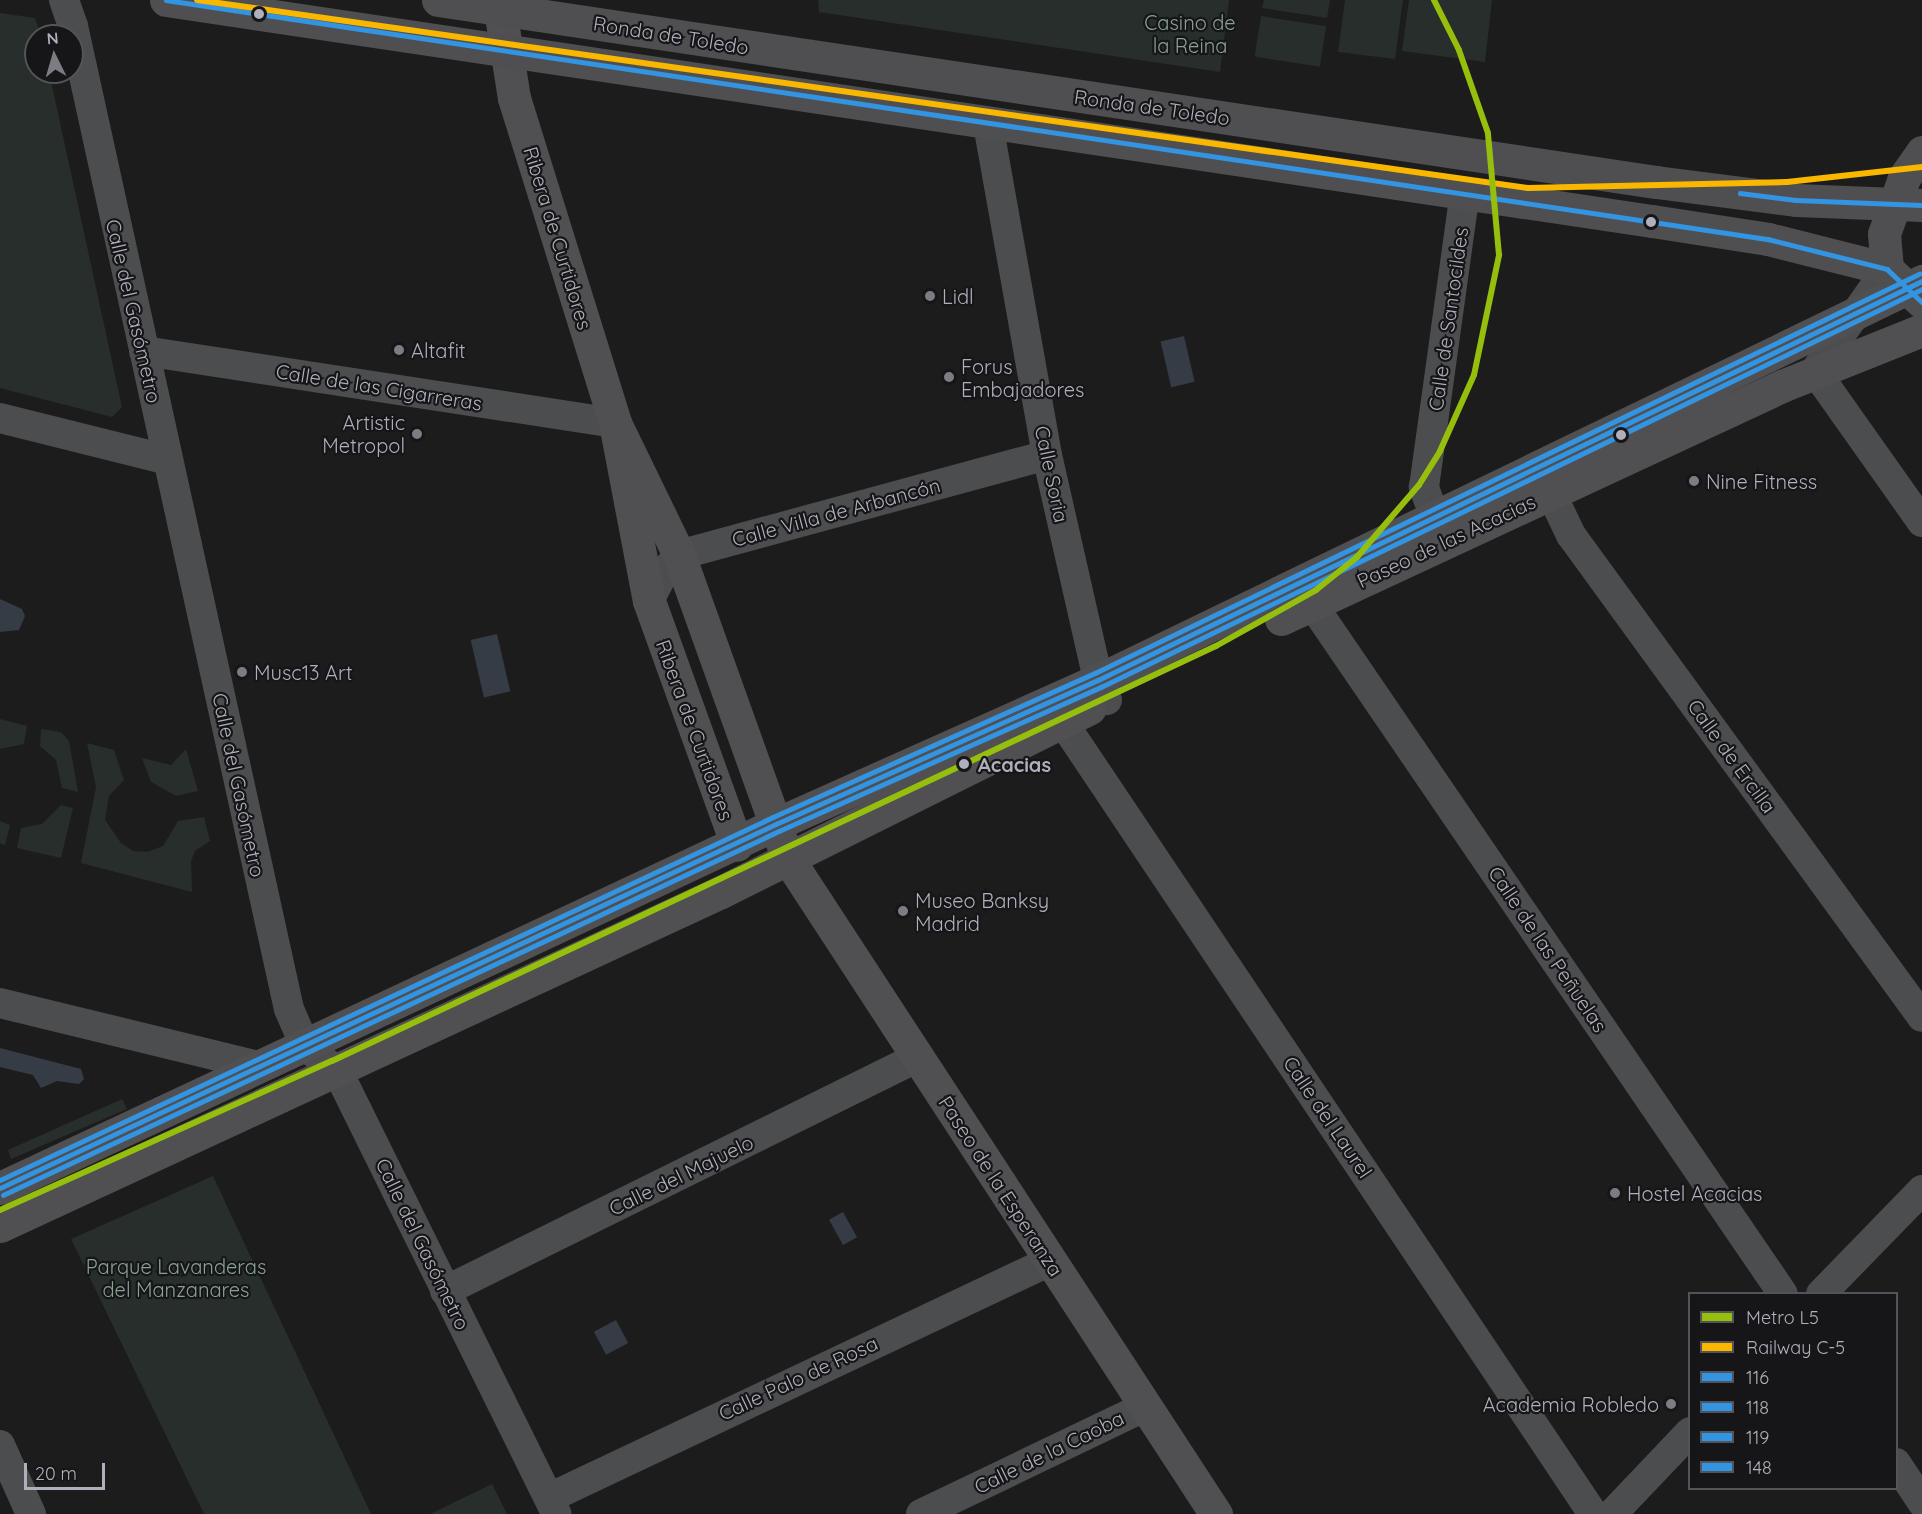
<!DOCTYPE html>
<html>
<head>
<meta charset="utf-8">
<style>
	body { margin:0 }
	#map { position:relative; width:1922px; height:1514px; overflow:hidden; background:#1c1c1c; font-family:Quicksand,sans-serif }
	div>[style] { position:absolute }
	.green>* { inset:0; background:#272e2b; transform-origin:0 0 }
	.water>* { inset:0; background:#363c45; transform-origin:0 0 }
	.street>* { height:30px; margin:-15px; padding:0 15px; transform-origin:15px; border-radius:15px; background:#4c4d4e }
	.secondary>* { height:33px; margin:-16.5px; padding:0 16.5px; transform-origin:16.5px; border-radius:16.5px; background:#505053 }
	.primary>* { height:33px; margin:-16.5px; padding:0 16.5px; transform-origin:16.5px; border-radius:16.5px; background:#4f4f52 }
	.bus-1>* { height:4.5px; margin:-2.25px; padding:0 2.25px; transform-origin:2.25px; border-radius:2.25px; background:#3394e2 }
	.bus-2>* { height:4.5px; margin:-2.25px; padding:0 2.25px; transform-origin:2.25px; border-radius:2.25px; background:#3394e2 }
	.bus-3>* { height:4.5px; margin:-2.25px; padding:0 2.25px; transform-origin:2.25px; border-radius:2.25px; background:#3394e2 }
	.bus-4>* { height:4.5px; margin:-2.25px; padding:0 2.25px; transform-origin:2.25px; border-radius:2.25px; background:#3394e2 }
	.rail-1>* { height:6px; margin:-3px; padding:0 3px; transform-origin:3px; border-radius:3px; background:#fab700 }
	.metro-1>* { height:6px; margin:-3px; padding:0 3px; transform-origin:3px; border-radius:3px; background:#96bf0d }
	.dots>* { width:16px; height:16px; translate:-50% -50%; box-sizing:border-box; border:3px solid #161618; border-radius:50% }
	span { translate:-50% -50%; white-space:nowrap; text-align:center; line-height:1.15; -webkit-text-stroke:4.5px #161618; paint-order:stroke }
	.park-label { font-size:20px; color:#89a390 }
	.street-label { font-size:20px; color:#afb0bb }
	.poi-label { font-size:20px; color:#afb0bb }
	.left { translate:0 -50%; text-align:left }
	.right { translate:-100% -50%; text-align:right }
	.stop-label { font-size:20px; color:#afb0bb; font-weight:700 }
	.legend { position:absolute; left:1688px; top:1292px; width:210px; height:198px; box-sizing:border-box; background:#161618; border:2px solid #535459; margin:0; padding:8px 10px; list-style:none; font-size:18px; color:#afb0bb }
	.legend li { display:flex; align-items:center; gap:12px; height:30px }
	.legend b { width:30px; border:2px solid #535459 }
	.north { position:absolute; left:24px; top:24px; width:60px; height:60px; box-sizing:border-box; background:#161618; border:2px solid #535459; border-radius:50%; rotate:355deg; font-size:16px; font-weight:700; line-height:24px; text-align:center; color:#afb0bb }
	.north::after { content:''; display:block; margin:auto; width:21px; height:27px; background:#7c7c83; clip-path:polygon(50% 0,100% 100%,50% 72%,0 100%) }
	.scale { position:absolute; left:24px; top:1463px; width:81px; height:27px; box-sizing:border-box; border:3px solid #afb0bb; border-top:0; padding-left:8px; font-size:18px; line-height:21px; white-space:nowrap; color:#afb0bb; -webkit-text-stroke:4px #161618; paint-order:stroke }
</style>
</head>
<body>
<div id="map">
	<div class="green">
		<div style="clip-path:polygon(818px 0,1229px 0,1220px 72px,819px 12px)"></div>
		<div style="clip-path:polygon(1264px 0,1330px 0,1327px 18px,1262px 8px)"></div>
		<div style="clip-path:polygon(1345px 0,1403px 0,1395px 59px,1338px 52px)"></div>
		<div style="clip-path:polygon(1409px 0,1492px 0,1485px 62px,1402px 51px)"></div>
		<div style="clip-path:polygon(0 13px,35px 18px,41px 35px,36px 36px,36px 72px,49px 72px,122px 407px,112px 417px,0 388px)"></div>
		<div style="left:1261px;top:16px;width:66px;height:41px;rotate:9deg"></div>
		<div style="clip-path:polygon(0 719px,27px 726px,24px 744px,0 749px)"></div>
		<div style="clip-path:polygon(41px 729px,61px 732px,69px 741px,78px 792px,62px 788px,56px 760px,40px 746px)"></div>
		<div style="clip-path:polygon(87px 743px,114px 750px,124px 780px,109px 796px,105px 820px,121px 843px,133px 851px,147px 852px,163px 846px,178px 821px,204px 817px,210px 841px,195px 851px,191px 861px,192px 892px,81px 863px,96px 787px)"></div>
		<div style="clip-path:polygon(186px 749px,198px 791px,176px 796px,151px 782px,142px 758px,171px 765px)"></div>
		<div style="clip-path:polygon(61px 805px,73px 808px,61px 858px,17px 848px,21px 828px,42px 824px)"></div>
		<div style="clip-path:polygon(0 821px,10px 825px,5px 845px,0 843px)"></div>
		<div style="clip-path:polygon(122px 1099px,127px 1109px,11px 1159px,8px 1150px)"></div>
		<div style="clip-path:polygon(213px 1176px,371px 1514px,204px 1514px,71px 1239px)"></div>
		<div style="clip-path:polygon(492px 1484px,507px 1514px,430px 1514px)"></div>
	</div>
	<div class="water">
		<div style="left:1184px;top:336px;width:47px;height:24px;rotate:77deg"></div>
		<div style="clip-path:polygon(0 599px,22px 609px,25px 616px,19px 630px,0 632px)"></div>
		<div style="left:497px;top:634px;width:59px;height:27px;rotate:77deg"></div>
		<div style="clip-path:polygon(0 1048px,81px 1069px,84px 1079px,79px 1084px,57px 1081px,41px 1088px,33px 1075px,0 1067px)"></div>
		<div style="left:843px;top:1212px;width:29px;height:16px;rotate:61deg"></div>
		<div style="left:616px;top:1320px;width:26px;height:25px;rotate:62deg"></div>
	</div>
	<div class="street">
		<div style="left:64px;top:0;width:28px;rotate:71deg"></div>
		<div style="left:73px;top:26px;width:1006px;rotate:77.61deg"></div>
		<div style="left:289px;top:1009px;width:40px;rotate:66.6deg"></div>
		<div style="left:305px;top:1046px;width:42px;rotate:38.2deg"></div>
		<div style="left:338px;top:1072px;width:493px;rotate:63.7deg"></div>
		<div style="left:988px;top:124px;width:336px;rotate:79.9deg"></div>
		<div style="left:1047px;top:455px;width:231px;rotate:77.2deg"></div>
		<div style="left:1098px;top:680px;width:22px;rotate:66deg"></div>
		<div style="left:1887px;top:269px;width:125px;rotate:125.2deg"></div>
		<div style="left:1815px;top:371px;width:185px;rotate:54.7deg"></div>
		<div style="left:144px;top:351px;width:476px;rotate:8.7deg"></div>
		<div style="left:0;top:418px;width:173px;rotate:14deg"></div>
		<div style="left:1550px;top:491px;width:49px;rotate:64.5deg"></div>
		<div style="left:1571px;top:535px;width:596px;rotate:53.94deg"></div>
		<div style="left:1434px;top:515px;width:30px;rotate:-110deg"></div>
		<div style="left:1424px;top:487px;width:298px;rotate:-82.1deg"></div>
		<div style="left:1303px;top:584px;width:22px;rotate:66deg"></div>
		<div style="left:1312px;top:604px;width:835px;rotate:55.68deg"></div>
		<div style="left:649px;top:601px;width:31px;rotate:-63deg"></div>
		<div style="left:663px;top:573px;width:24px;rotate:-48deg"></div>
		<div style="left:679px;top:555px;width:381px;rotate:-15.2deg"></div>
		<div style="left:1062px;top:721px;width:954px;rotate:56.19deg"></div>
		<div style="left:0;top:1003px;width:267px;rotate:13.7deg"></div>
		<div style="left:445px;top:1291px;width:525px;rotate:-26.32deg"></div>
		<div style="left:1821px;top:1294px;width:145px;rotate:-45.8deg"></div>
		<div style="left:0;top:1445px;width:76px;rotate:65.8deg"></div>
		<div style="left:1896px;top:1463px;width:47px;rotate:56.3deg"></div>
		<div style="left:549px;top:1498px;width:554px;rotate:-25.32deg"></div>
		<div style="left:921px;top:1514px;width:247px;rotate:-25.6deg"></div>
		<div style="left:1612px;top:1514px;width:113px;rotate:-46.4deg"></div>
	</div>
	<div class="secondary">
		<div style="left:500px;top:9px;width:90px;rotate:81.1deg"></div>
		<div style="left:514px;top:98px;width:340px;rotate:72.7deg"></div>
		<div style="left:615px;top:423px;width:181px;rotate:79.2deg"></div>
		<div style="left:649px;top:601px;width:259px;rotate:70.2deg"></div>
		<div style="left:615px;top:423px;width:147px;rotate:64.1deg"></div>
		<div style="left:679px;top:555px;width:321px;rotate:70.3deg"></div>
		<div style="left:787px;top:857px;width:785px;rotate:56.86deg"></div>
		<div style="left:1281px;top:619px;width:553px;rotate:-24.94deg"></div>
		<div style="left:1782px;top:386px;width:151px;rotate:-21.8deg"></div>
		<div style="left:0;top:1188px;width:857px;rotate:-25.13deg"></div>
		<div style="left:776px;top:824px;width:353px;rotate:-24.1deg"></div>
		<div style="left:1098px;top:680px;width:916px;rotate:-25.84deg"></div>
		<div style="left:0;top:1226px;width:795px;rotate:-24.86deg"></div>
		<div style="left:721px;top:892px;width:412px;rotate:-26.5deg"></div>
	</div>
	<div class="primary">
		<div style="left:166px;top:0;width:1502px;rotate:8.46deg"></div>
		<div style="left:1652px;top:221px;width:117px;rotate:8.8deg"></div>
		<div style="left:1768px;top:239px;width:123px;rotate:14.1deg"></div>
		<div style="left:438px;top:0;width:1232px;rotate:8.5deg"></div>
		<div style="left:1656px;top:182px;width:141px;rotate:7.3deg"></div>
		<div style="left:1796px;top:200px;width:126px;rotate:2.3deg"></div>
		<div style="left:1922px;top:152px;width:32px;rotate:125deg"></div>
		<div style="left:1904px;top:178px;width:59px;rotate:109.7deg"></div>
		<div style="left:1884px;top:234px;width:35px;rotate:85deg"></div>
		<div style="left:1887px;top:269px;width:48px;rotate:43.3deg"></div>
	</div>
	<div class="bus-1">
		<div style="left:0;top:1188px;width:857px;rotate:-25.13deg"></div>
		<div style="left:776px;top:824px;width:353px;rotate:-24.1deg"></div>
		<div style="left:1098px;top:680px;width:916px;rotate:-25.84deg"></div>
	</div>
	<div class="bus-2">
		<div style="left:3px;top:1195px;width:857px;rotate:-25.13deg"></div>
		<div style="left:779px;top:831px;width:353px;rotate:-24.1deg"></div>
		<div style="left:1101px;top:687px;width:912px;rotate:-25.86deg"></div>
	</div>
	<div class="bus-3">
		<div style="left:0;top:1180px;width:854px;rotate:-25.15deg"></div>
		<div style="left:773px;top:817px;width:353px;rotate:-24.1deg"></div>
		<div style="left:1095px;top:673px;width:916px;rotate:-25.84deg"></div>
	</div>
	<div class="bus-4">
		<div style="left:166px;top:0;width:1620px;rotate:8.49deg"></div>
		<div style="left:1768px;top:239px;width:123px;rotate:14.1deg"></div>
		<div style="left:1887px;top:269px;width:48px;rotate:43.3deg"></div>
		<div style="left:1740px;top:193px;width:56px;rotate:7.1deg"></div>
		<div style="left:1796px;top:200px;width:126px;rotate:2.3deg"></div>
	</div>
	<div class="rail-1">
		<div style="left:197px;top:0;width:1344px;rotate:8.04deg"></div>
		<div style="left:1528px;top:188px;width:259px;rotate:-1.3deg"></div>
		<div style="left:1787px;top:182px;width:136px;rotate:-6.3deg"></div>
	</div>
	<div class="metro-1">
		<div style="left:0;top:1210px;width:364px;rotate:-24.2deg"></div>
		<div style="left:332px;top:1061px;width:977px;rotate:-25.15deg"></div>
		<div style="left:1216px;top:646px;width:115px;rotate:-29.2deg"></div>
		<div style="left:1316px;top:590px;width:53px;rotate:-38.8deg"></div>
		<div style="left:1357px;top:557px;width:95px;rotate:-49.3deg"></div>
		<div style="left:1419px;top:485px;width:40px;rotate:-58deg"></div>
		<div style="left:1440px;top:451px;width:83px;rotate:-65.9deg"></div>
		<div style="left:1474px;top:375px;width:123px;rotate:-78.2deg"></div>
		<div style="left:1499px;top:255px;width:122px;rotate:-95.2deg"></div>
		<div style="left:1488px;top:133px;width:88px;rotate:-109.3deg"></div>
		<div style="left:1459px;top:50px;width:56px;rotate:-116.6deg"></div>
	</div>
	<div class="dots">
		<div style="left:259px;top:14px;background:#afb0bb"></div>
		<div style="left:1651px;top:222px;background:#afb0bb"></div>
		<div style="left:930px;top:296px;background:#7c7c83"></div>
		<div style="left:399px;top:350px;background:#7c7c83"></div>
		<div style="left:949px;top:377px;background:#7c7c83"></div>
		<div style="left:417px;top:434px;background:#7c7c83"></div>
		<div style="left:1621px;top:435px;background:#afb0bb"></div>
		<div style="left:1694px;top:481px;background:#7c7c83"></div>
		<div style="left:242px;top:672px;background:#7c7c83"></div>
		<div style="left:964px;top:764px;background:#afb0bb"></div>
		<div style="left:903px;top:911px;background:#7c7c83"></div>
		<div style="left:1615px;top:1193px;background:#7c7c83"></div>
		<div style="left:1671px;top:1404px;background:#7c7c83"></div>
	</div>
	<div class="park-label">
		<span style="left:1190px;top:34px">Casino de<br>la Reina</span>
		<span style="left:176px;top:1278px">Parque Lavanderas<br>del Manzanares</span>
	</div>
	<div class="street-label">
		<span style="left:671px;top:35px;rotate:9deg">Ronda de Toledo</span>
		<span style="left:1152px;top:107px;rotate:8deg">Ronda de Toledo</span>
		<span style="left:558px;top:238px;rotate:73deg">Ribera de Curtidores</span>
		<span style="left:134px;top:311px;rotate:77deg">Calle del Gasómetro</span>
		<span style="left:1448px;top:319px;rotate:-82deg">Calle de Santocildes</span>
		<span style="left:379px;top:387px;rotate:9deg">Calle de las Cigarreras</span>
		<span style="left:1052px;top:474px;rotate:78deg">Calle Soria</span>
		<span style="left:836px;top:512px;rotate:-15deg">Calle Villa de Arbancón</span>
		<span style="left:1446px;top:541px;rotate:-25deg">Paseo de las Acacias</span>
		<span style="left:695px;top:730px;rotate:70deg">Ribera de Curtidores</span>
		<span style="left:1732px;top:756px;rotate:54deg">Calle de Ercilla</span>
		<span style="left:239px;top:785px;rotate:78deg">Calle del Gasómetro</span>
		<span style="left:1548px;top:949px;rotate:56deg">Calle de las Peñuelas</span>
		<span style="left:1328px;top:1117px;rotate:56deg">Calle del Laurel</span>
		<span style="left:681px;top:1175px;rotate:-26deg">Calle del Majuelo</span>
		<span style="left:1001px;top:1186px;rotate:57deg">Paseo de la Esperanza</span>
		<span style="left:423px;top:1244px;rotate:64deg">Calle del Gasómetro</span>
		<span style="left:798px;top:1378px;rotate:-25deg">Calle Palo de Rosa</span>
		<span style="left:1049px;top:1452px;rotate:-26deg">Calle de la Caoba</span>
	</div>
	<div class="poi-label">
		<span class="left" style="left:942px;top:296px">Lidl</span>
		<span class="left" style="left:411px;top:350px">Altafit</span>
		<span class="left" style="left:961px;top:378px">Forus<br>Embajadores</span>
		<span class="right" style="left:405px;top:434px">Artistic<br>Metropol</span>
		<span class="left" style="left:1706px;top:481px">Nine Fitness</span>
		<span class="left" style="left:254px;top:672px">Musc13 Art</span>
		<span class="left" style="left:915px;top:912px">Museo Banksy<br>Madrid</span>
		<span class="left" style="left:1627px;top:1193px">Hostel Acacias</span>
		<span class="right" style="left:1659px;top:1404px">Academia Robledo</span>
	</div>
	<div class="stop-label">
		<span class="left" style="left:978px;top:764px">Acacias</span>
	</div>
	<ul class="legend">
	<li><b style="height:8px;background:#96bf0d"></b>Metro L5</li>
	<li><b style="height:8px;background:#fab700"></b>Railway C-5</li>
	<li><b style="height:8px;background:#3394e2"></b>116</li>
	<li><b style="height:8px;background:#3394e2"></b>118</li>
	<li><b style="height:8px;background:#3394e2"></b>119</li>
	<li><b style="height:8px;background:#3394e2"></b>148</li>
	</ul>
	<div class="north">N</div>
	<div class="scale">20 m</div>
</div>
</body>
</html>
